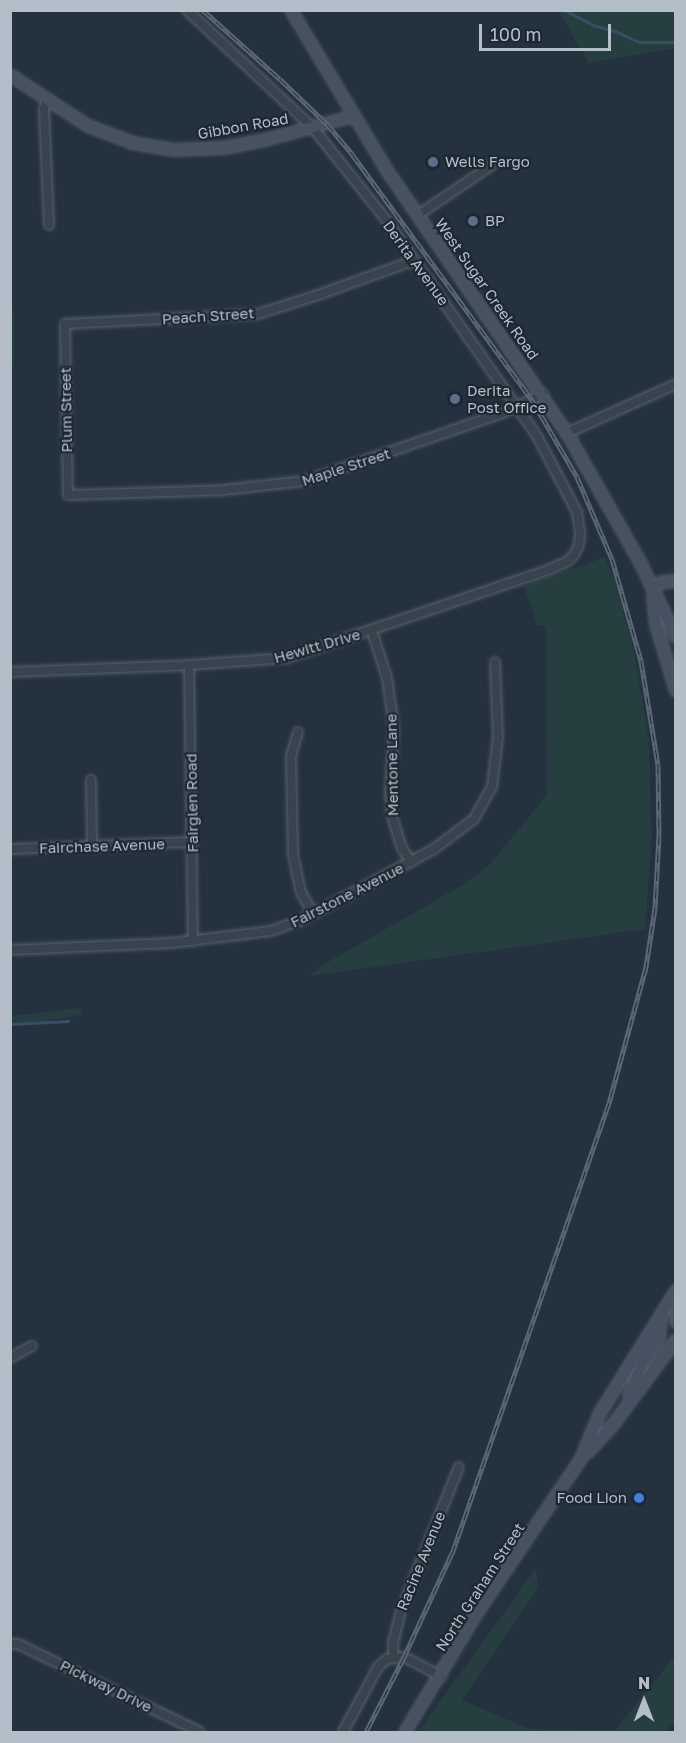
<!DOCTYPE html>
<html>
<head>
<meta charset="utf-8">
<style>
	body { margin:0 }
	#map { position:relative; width:686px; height:1743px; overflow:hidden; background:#24313e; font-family:"Golos Text",sans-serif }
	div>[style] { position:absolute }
	.green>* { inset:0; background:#263e3f }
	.stream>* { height:3px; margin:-1.5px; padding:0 1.5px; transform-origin:1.5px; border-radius:1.5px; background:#384e65 }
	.roads { filter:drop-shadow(0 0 2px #56616c) drop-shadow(0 0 2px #56616c) }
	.street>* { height:8px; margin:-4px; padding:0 4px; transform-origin:4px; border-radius:4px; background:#38434e }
	.secondary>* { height:10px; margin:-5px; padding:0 5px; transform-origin:5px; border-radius:5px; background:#465261 }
	.rail>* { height:5px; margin-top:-2.5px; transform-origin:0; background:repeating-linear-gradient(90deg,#1d2833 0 9px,#5a6775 0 18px); box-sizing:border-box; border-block:2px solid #5a6775 }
	.dots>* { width:16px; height:16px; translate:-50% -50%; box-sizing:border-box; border:3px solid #1d2833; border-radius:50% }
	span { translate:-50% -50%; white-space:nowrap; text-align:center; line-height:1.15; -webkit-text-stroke:4.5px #1d2833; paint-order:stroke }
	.street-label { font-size:15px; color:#b4bec9 }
	.poi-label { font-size:15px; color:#b4bec9 }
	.left { translate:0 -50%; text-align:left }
	.right { translate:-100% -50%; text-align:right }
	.frame { position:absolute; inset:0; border:12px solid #b4bec9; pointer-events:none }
	.north { position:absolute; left:614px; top:1671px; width:60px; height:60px; -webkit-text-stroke:4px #1d2833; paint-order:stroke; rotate:0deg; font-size:16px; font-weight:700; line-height:24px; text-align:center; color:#b4bec9 }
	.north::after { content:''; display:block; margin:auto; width:21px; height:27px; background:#b4bec9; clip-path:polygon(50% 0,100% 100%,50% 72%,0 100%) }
	.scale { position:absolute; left:479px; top:24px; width:132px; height:27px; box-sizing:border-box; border:3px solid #b4bec9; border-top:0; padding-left:8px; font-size:18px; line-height:21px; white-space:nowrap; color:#b4bec9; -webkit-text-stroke:4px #1d2833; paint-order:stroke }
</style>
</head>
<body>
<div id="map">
	<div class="green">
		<div style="clip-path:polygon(558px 11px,675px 11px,675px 48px,589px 63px)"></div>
		<div style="clip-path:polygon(11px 302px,14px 311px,14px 366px,11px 365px)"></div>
		<div style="clip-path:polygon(605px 557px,615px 581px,634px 651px,649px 741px,652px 837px,645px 929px,310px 976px,321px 966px,466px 883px,489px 865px,547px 795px,546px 626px,537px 625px,524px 586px)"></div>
		<div style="clip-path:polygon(81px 1008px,82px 1015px,11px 1027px,11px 1016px)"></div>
		<div style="clip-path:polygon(536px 1568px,538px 1588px,462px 1700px,530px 1729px,615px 1730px,675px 1656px,675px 1725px,670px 1725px,667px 1732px,418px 1732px)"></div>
	</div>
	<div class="stream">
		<div style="left:564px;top:10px;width:36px;rotate:27deg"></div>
		<div style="left:596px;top:26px;width:20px;rotate:15deg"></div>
		<div style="left:615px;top:31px;width:26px;rotate:25deg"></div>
		<div style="left:639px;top:42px;width:37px"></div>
		<div style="left:10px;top:1024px;width:58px;rotate:-3deg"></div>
	</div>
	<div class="roads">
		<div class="street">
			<div style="left:46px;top:101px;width:9px;rotate:103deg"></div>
			<div style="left:44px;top:110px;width:115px;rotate:87.5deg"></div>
			<div style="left:418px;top:215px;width:89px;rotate:-34deg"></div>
			<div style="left:415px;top:260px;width:103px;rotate:160.2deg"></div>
			<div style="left:318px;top:295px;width:63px;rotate:162.4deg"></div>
			<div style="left:258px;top:314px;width:193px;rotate:177deg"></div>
			<div style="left:65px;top:324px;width:171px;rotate:89deg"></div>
			<div style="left:68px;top:495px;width:155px;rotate:-1.8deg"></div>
			<div style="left:223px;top:490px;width:82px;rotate:-6.3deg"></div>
			<div style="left:305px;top:481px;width:212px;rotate:-19deg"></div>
			<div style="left:505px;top:412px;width:42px;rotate:-25.3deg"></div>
			<div style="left:567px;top:433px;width:120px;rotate:-24.2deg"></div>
			<div style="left:372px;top:631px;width:49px;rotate:72.3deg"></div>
			<div style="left:387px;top:678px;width:49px;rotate:81.9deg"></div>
			<div style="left:394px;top:727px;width:65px;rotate:93.5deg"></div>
			<div style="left:390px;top:792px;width:24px;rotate:85deg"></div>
			<div style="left:392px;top:816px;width:34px;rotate:73deg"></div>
			<div style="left:402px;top:848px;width:17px;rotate:57deg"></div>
			<div style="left:189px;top:665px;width:276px;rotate:89.2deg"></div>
			<div style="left:10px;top:672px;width:179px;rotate:-2.2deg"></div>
			<div style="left:189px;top:665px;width:98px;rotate:-4.1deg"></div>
			<div style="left:287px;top:658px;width:275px;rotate:-18.6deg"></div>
			<div style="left:548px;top:570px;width:22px;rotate:-24deg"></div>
			<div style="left:568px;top:561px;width:8px;rotate:-45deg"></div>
			<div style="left:574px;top:555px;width:11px;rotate:-63deg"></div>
			<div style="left:579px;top:545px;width:12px;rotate:-85deg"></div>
			<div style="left:580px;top:533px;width:21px;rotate:-98deg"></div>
			<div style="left:577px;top:512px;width:86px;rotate:-117.8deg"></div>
			<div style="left:537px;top:436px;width:262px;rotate:-124.9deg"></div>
			<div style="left:387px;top:221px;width:119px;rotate:-128.5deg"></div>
			<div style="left:313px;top:128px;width:173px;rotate:-136.9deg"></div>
			<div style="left:298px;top:732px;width:26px;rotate:106deg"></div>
			<div style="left:291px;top:757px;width:98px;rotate:88.8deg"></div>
			<div style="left:293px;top:855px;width:38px;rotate:78deg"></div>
			<div style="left:301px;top:892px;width:25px;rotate:61deg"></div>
			<div style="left:91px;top:780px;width:66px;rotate:89.1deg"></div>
			<div style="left:10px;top:849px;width:183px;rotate:-2.2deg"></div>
			<div style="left:10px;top:950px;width:161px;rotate:-2.5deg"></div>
			<div style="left:171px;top:943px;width:101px;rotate:-6.8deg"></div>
			<div style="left:271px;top:931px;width:33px;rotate:-20deg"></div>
			<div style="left:302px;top:920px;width:150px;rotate:-28.3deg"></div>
			<div style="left:434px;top:849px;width:50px;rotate:-36.9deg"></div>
			<div style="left:474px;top:819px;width:37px;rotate:-61deg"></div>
			<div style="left:492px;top:787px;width:50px;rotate:-83.2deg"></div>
			<div style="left:498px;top:737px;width:75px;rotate:-92.3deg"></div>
			<div style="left:10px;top:1358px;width:25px;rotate:-29deg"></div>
			<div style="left:10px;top:1644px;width:8px"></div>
			<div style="left:18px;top:1644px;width:202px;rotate:25.8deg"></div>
			<div style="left:393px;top:1657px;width:14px;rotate:-90deg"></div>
			<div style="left:393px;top:1643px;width:33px;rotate:-76deg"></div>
			<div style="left:401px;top:1611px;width:155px;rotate:-68.1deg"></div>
			<div style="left:343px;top:1732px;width:74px;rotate:-61.7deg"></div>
			<div style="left:378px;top:1667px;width:12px;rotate:-42deg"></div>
			<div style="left:387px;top:1659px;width:17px;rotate:-7deg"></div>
			<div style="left:404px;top:1657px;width:42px;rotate:27.2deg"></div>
		</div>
		<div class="secondary">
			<div style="left:291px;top:10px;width:185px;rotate:59.1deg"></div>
			<div style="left:386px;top:169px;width:320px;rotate:55.6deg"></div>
			<div style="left:567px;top:433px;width:150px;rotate:60.5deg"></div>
			<div style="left:641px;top:564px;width:81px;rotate:64.4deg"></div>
			<div style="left:10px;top:75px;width:93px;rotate:33.2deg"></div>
			<div style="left:88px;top:126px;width:48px;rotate:20.7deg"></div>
			<div style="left:133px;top:143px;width:41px;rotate:9.9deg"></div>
			<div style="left:173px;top:150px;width:51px;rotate:-2.2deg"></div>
			<div style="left:224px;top:148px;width:42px;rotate:-11deg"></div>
			<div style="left:265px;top:140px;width:92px;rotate:-15.1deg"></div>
			<div style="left:652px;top:588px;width:13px;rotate:-29deg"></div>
			<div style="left:663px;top:582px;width:13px;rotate:-4deg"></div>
			<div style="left:653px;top:597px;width:27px;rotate:84deg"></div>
			<div style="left:656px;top:624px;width:70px;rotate:73.4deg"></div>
			<div style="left:676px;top:1308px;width:14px;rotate:90deg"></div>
			<div style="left:629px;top:1396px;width:38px;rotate:-68deg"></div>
			<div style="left:643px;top:1361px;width:28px;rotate:-55deg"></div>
			<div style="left:659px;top:1338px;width:23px;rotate:-85deg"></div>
			<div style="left:587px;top:1453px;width:38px;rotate:-47deg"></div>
			<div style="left:613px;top:1425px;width:106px;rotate:-53.5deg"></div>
			<div style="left:405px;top:1732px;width:135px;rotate:-58.9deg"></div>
			<div style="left:475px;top:1616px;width:189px;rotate:-56deg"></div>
			<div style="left:581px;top:1459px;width:50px;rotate:-67.6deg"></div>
			<div style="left:600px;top:1413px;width:144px;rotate:-58.1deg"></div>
		</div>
	</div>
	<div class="rail">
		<div style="left:203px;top:10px;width:103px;rotate:41.9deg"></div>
		<div style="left:280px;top:79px;width:65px;rotate:43.8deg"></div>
		<div style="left:327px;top:124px;width:39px;rotate:50deg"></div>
		<div style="left:352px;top:154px;width:305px;rotate:53.8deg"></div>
		<div style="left:532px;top:400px;width:89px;rotate:59.7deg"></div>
		<div style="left:577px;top:477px;width:89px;rotate:66.9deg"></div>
		<div style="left:612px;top:559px;width:106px;rotate:74.1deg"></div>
		<div style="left:641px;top:661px;width:105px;rotate:80.7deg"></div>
		<div style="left:658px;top:765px;width:71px;rotate:89.2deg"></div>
		<div style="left:659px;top:836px;width:72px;rotate:93.2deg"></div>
		<div style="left:655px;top:908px;width:60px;rotate:98.7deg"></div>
		<div style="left:646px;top:967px;width:141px;rotate:105.2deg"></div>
		<div style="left:609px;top:1103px;width:477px;rotate:109.2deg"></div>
		<div style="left:452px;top:1553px;width:115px;rotate:114.8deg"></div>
		<div style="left:404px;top:1657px;width:84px;rotate:116.9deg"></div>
	</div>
	<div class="dots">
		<div style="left:433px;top:162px;background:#5c6f8a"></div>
		<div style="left:473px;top:221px;background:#5c6f8a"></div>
		<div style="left:455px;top:399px;background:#5c6f8a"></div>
		<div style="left:639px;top:1498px;background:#3f7fe0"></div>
	</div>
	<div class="street-label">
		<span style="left:243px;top:126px;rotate:-10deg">Gibbon Road</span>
		<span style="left:416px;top:263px;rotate:54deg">Derita Avenue</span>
		<span style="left:487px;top:289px;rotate:55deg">West Sugar Creek Road</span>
		<span style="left:208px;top:316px;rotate:-4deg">Peach Street</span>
		<span style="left:66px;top:410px;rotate:-91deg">Plum Street</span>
		<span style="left:346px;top:467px;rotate:-18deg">Maple Street</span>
		<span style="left:317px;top:646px;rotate:-16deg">Hewitt Drive</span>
		<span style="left:392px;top:765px;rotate:-91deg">Mentone Lane</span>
		<span style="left:192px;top:803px;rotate:-91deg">Fairglen Road</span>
		<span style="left:102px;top:846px;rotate:-2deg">Fairchase Avenue</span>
		<span style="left:347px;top:895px;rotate:-27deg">Fairstone Avenue</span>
		<span style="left:421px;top:1561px;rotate:-68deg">Racine Avenue</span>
		<span style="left:480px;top:1587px;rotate:-57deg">North Graham Street</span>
		<span style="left:106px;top:1686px;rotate:26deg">Pickway Drive</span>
	</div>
	<div class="poi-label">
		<span class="left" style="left:445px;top:162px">Wells Fargo</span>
		<span class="left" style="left:485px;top:221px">BP</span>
		<span class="left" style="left:467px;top:399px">Derita<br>Post Office</span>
		<span class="right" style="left:627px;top:1498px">Food Lion</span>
	</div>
	<div class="frame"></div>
	<div class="north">N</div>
	<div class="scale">100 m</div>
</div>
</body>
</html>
